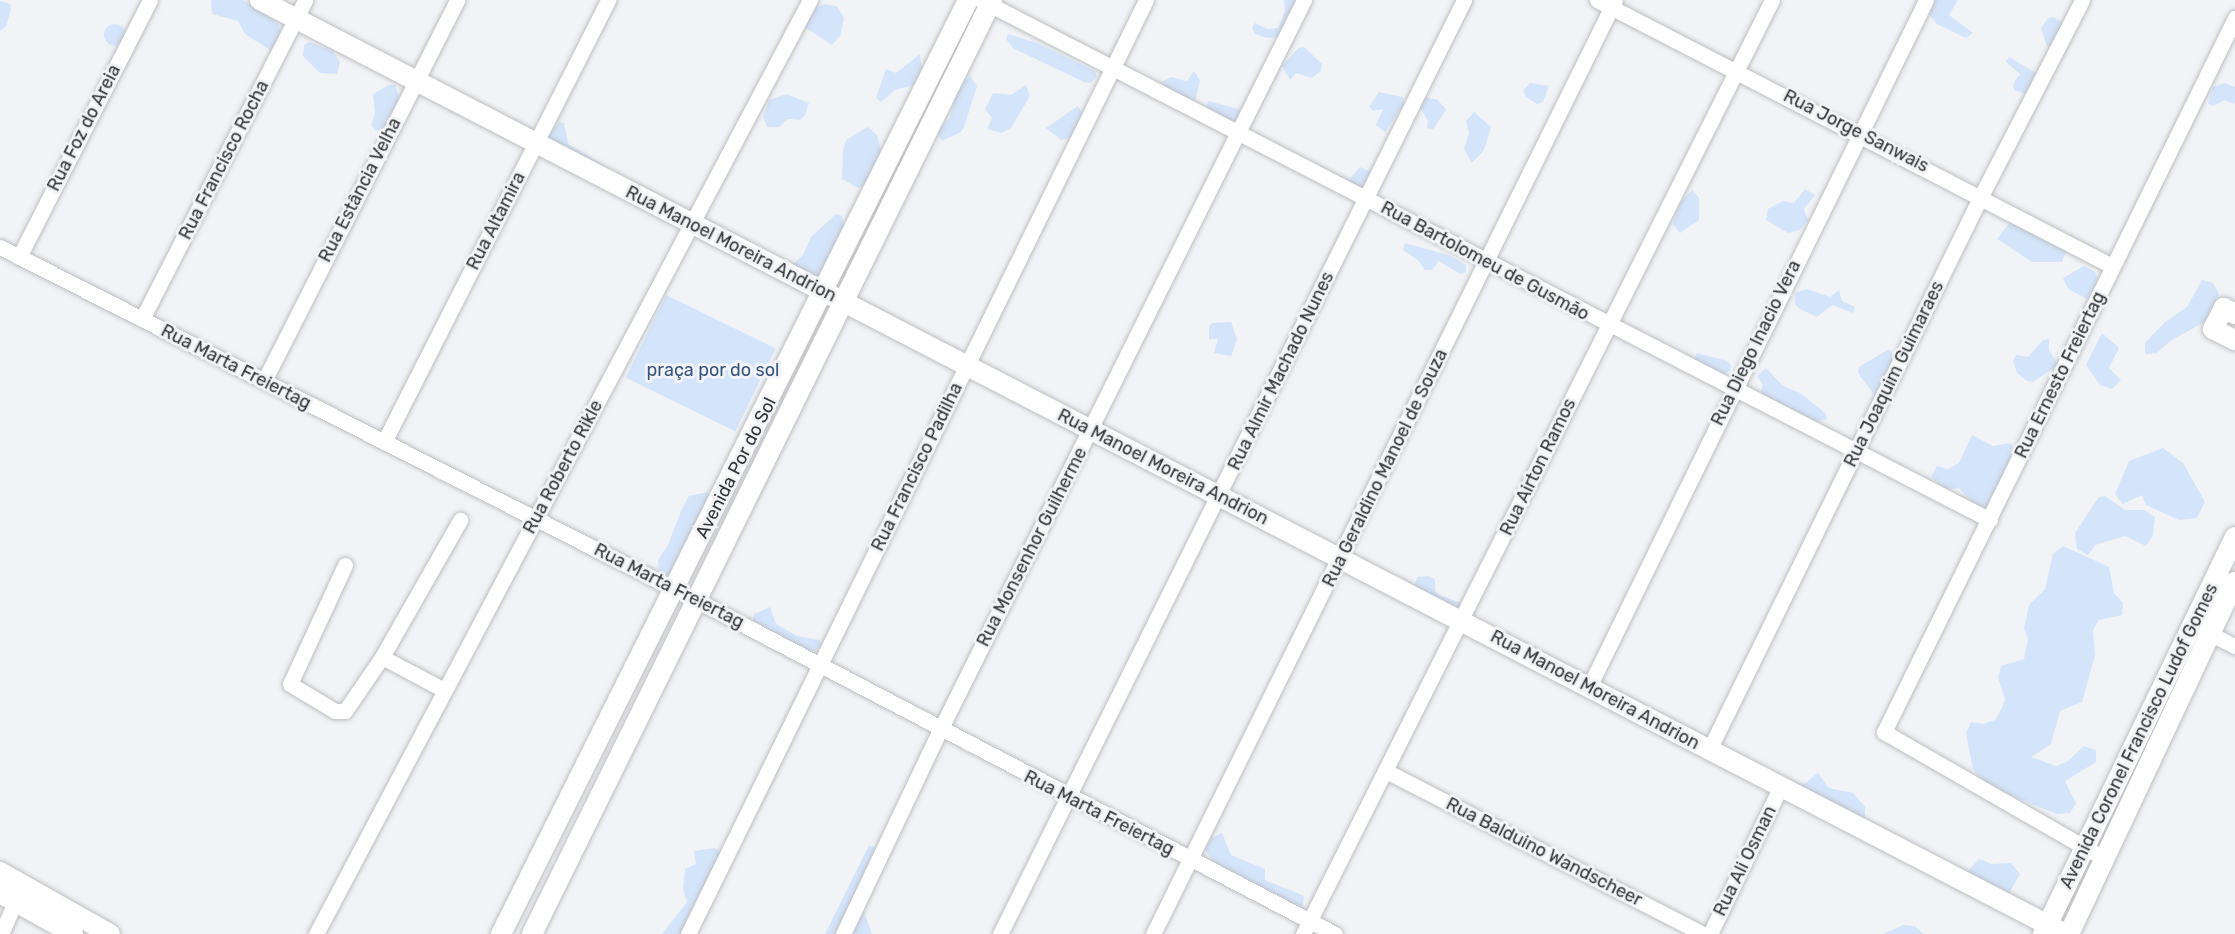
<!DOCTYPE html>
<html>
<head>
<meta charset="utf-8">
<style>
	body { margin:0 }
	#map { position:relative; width:2235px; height:934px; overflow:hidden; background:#f1f3f6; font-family:Rubik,sans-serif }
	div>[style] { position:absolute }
	.green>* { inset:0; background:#d4e4fa; transform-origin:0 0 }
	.round { border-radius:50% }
	.roads { filter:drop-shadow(0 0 2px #bdbfc2) drop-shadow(0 0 2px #bdbfc2) }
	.street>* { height:15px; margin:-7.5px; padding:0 7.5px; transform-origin:7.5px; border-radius:7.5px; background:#fff }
	.secondary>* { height:20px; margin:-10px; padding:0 10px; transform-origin:10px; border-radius:10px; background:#fff }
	span { translate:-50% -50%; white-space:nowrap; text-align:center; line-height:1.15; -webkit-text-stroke:6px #f1f3f6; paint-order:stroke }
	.street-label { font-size:18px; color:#333435 }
	.park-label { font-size:18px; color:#37557c }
</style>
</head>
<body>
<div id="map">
	<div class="green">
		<div style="clip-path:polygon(211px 0,243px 0,278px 23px,282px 35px,275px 53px,245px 34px,238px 21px,212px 14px)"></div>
		<div style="clip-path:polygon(1284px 0,1300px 0,1279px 37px,1267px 38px,1255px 34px,1252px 28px,1255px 23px,1267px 29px,1278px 28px,1285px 11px)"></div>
		<div style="clip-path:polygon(1931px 0,1958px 0,1949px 15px,1973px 33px,1966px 38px,1937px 24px,1929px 14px)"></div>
		<div style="clip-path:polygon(0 1px,10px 4px,11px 9px,6px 26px,0 31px)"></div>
		<div style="clip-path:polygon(826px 4px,838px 7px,844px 18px,840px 36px,832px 45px,806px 28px,804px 22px,814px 8px)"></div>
		<div style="clip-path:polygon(2054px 17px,2063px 24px,2053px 45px,2047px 46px,2041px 28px,2048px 18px)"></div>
		<div class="round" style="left:104px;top:24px;width:22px;height:22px"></div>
		<div style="clip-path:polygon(1008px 34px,1037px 43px,1095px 71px,1097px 77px,1090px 83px,1084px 82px,1013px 48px,1006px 39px)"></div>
		<div style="clip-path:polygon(309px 42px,333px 51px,340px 62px,337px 74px,320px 73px,303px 56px,304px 45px)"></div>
		<div style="clip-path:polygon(1304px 47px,1322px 64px,1321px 71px,1312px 78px,1296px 73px,1290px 80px,1282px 66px,1298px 48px)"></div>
		<div style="clip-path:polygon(920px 54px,922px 69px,914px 85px,895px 90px,881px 102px,876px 98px,886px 69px,896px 73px)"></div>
		<div style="clip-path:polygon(2009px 57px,2038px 74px,2025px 94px,2014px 90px,2013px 84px,2020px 74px,2006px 62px)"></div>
		<div style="clip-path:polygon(1194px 71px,1200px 80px,1195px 103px,1162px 89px,1160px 83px,1171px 77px,1187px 81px)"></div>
		<div style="clip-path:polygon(970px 76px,977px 86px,964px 127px,961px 132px,942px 141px,936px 131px,950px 118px,957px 89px)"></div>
		<div style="clip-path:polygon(1530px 83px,1549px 86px,1543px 102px,1537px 104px,1526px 97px,1523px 91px)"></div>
		<div style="clip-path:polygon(2225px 83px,2235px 87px,2235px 104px,2224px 100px,2214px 106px,2208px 104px,2213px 87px)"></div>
		<div style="clip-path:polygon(388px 85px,395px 85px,399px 96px,393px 114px,379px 133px,371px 125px,375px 114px,373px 94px)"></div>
		<div style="clip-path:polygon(1026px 85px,1030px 96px,1011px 128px,1001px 133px,987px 129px,992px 118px,985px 109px,993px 93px,1011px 95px)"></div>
		<div style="clip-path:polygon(1379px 92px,1403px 97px,1405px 103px,1385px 132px,1376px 125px,1383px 109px,1373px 111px,1369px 107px)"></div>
		<div style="clip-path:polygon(786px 94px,809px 103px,805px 115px,800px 120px,788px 119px,779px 127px,767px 127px,763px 117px,769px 100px)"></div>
		<div style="clip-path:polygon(1426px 97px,1438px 100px,1446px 110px,1433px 129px,1427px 128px,1428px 121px,1419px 106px)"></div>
		<div style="clip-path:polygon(1208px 101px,1238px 109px,1243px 111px,1234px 125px,1205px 113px)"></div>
		<div style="clip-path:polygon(1078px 106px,1084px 116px,1072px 137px,1061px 140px,1046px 128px)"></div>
		<div style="clip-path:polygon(1474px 112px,1491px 127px,1484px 150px,1472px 163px,1464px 149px,1469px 133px,1466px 121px)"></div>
		<div style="clip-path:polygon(559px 122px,564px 123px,568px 144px,610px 169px,605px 172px,549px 143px,547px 137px)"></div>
		<div style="clip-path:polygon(868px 127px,877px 135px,882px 154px,864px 186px,858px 188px,842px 179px,843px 151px,846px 140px)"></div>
		<div style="clip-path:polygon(1360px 167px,1371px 172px,1361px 193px,1348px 181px)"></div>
		<div style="clip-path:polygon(1805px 189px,1815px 195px,1804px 209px,1808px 220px,1800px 230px,1788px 233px,1766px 220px,1768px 209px,1783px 201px,1794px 203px)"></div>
		<div style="clip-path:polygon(1692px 190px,1699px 198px,1699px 220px,1680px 233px,1673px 224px,1680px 203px)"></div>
		<div style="clip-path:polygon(836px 214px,842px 216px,845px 227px,822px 280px,790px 267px,803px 255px,811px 237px)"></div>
		<div style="clip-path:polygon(2012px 220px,2062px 246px,2066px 251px,2062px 262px,2032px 262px,1997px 239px)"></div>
		<div style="clip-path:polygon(1405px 243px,1451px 256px,1466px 265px,1466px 272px,1460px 274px,1439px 261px,1432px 270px,1425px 270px,1418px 260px,1403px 250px)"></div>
		<div style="clip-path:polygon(2084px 266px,2095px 272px,2097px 278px,2091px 301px,2068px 289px,2063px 278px)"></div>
		<div style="clip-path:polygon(2202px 280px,2213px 283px,2219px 294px,2208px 320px,2170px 341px,2157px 353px,2145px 354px,2145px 343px,2165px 322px,2187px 307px)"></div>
		<div style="clip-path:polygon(1807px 289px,1830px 297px,1839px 290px,1842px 301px,1855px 307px,1853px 313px,1832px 305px,1817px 317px,1800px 309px,1795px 305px,1795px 293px)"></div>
		<div style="left:666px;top:295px;width:122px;height:92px;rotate:26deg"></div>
		<div style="clip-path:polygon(1231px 322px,1237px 339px,1231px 356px,1214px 353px,1218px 339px,1209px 339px,1209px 327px,1212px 323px)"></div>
		<div style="clip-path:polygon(2102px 333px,2119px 348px,2109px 368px,2121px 380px,2112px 389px,2100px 385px,2086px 365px)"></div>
		<div style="clip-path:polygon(2049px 339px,2049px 350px,2058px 365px,2033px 382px,2027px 381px,2017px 373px,2013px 361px,2016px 355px,2028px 357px,2043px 340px)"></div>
		<div style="clip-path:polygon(1889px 349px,1896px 358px,1875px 396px,1858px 373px,1859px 367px)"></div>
		<div style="clip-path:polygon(1697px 353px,1727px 361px,1731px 365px,1730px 371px,1719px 375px,1693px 364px)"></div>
		<div style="clip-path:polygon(1766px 368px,1783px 386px,1800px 393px,1825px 413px,1827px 419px,1815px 422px,1760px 396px,1763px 385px,1757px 376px)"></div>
		<div style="clip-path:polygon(1972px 435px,1993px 446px,2010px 443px,2017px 451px,2011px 468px,1999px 481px,1998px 494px,1989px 509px,1972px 502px,1959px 488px,1947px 490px,1931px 477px,1937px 466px,1948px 469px,1959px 463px)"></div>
		<div style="clip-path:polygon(2163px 448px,2183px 463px,2205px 502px,2197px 518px,2179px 520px,2146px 505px,2142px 495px,2123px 504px,2115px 494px,2129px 461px)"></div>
		<div style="clip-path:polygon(707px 492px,711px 496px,679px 554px,675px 572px,665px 575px,659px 572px,658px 560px,668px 545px,681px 511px,689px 496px)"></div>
		<div style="clip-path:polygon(2105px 496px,2125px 510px,2144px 510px,2155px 517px,2153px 536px,2146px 546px,2125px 536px,2095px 545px,2088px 555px,2077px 549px,2075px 533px,2099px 497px)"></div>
		<div style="clip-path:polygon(2063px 546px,2109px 567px,2114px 593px,2123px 603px,2122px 615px,2099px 620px,2093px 630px,2095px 655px,2082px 702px,2060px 711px,2051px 744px,2031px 757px,2056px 766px,2067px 762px,2084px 746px,2096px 750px,2096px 762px,2065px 781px,2076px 803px,2070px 813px,2057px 814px,1990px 787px,1973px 769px,1966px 733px,1971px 722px,1983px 724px,1995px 720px,2001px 710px,2005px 699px,1998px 677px,2001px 666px,2024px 659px,2028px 639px,2024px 628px,2029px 605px,2045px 589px,2053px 554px)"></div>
		<div style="clip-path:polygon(1429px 576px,1435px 579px,1435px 591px,1439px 595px,1461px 603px,1456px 612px,1414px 589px,1417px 577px)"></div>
		<div style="clip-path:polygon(770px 607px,776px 624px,797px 636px,820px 640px,822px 646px,812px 653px,760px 631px,752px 621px,754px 614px)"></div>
		<div style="clip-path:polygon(1818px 773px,1829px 788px,1853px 793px,1865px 807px,1865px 826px,1792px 782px,1804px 784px)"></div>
		<div style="clip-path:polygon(1222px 833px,1231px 855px,1265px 869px,1265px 880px,1304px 896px,1303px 906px,1298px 907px,1211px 860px,1205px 849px,1211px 838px)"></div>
		<div style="clip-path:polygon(869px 845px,889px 855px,862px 907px,872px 934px,825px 934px)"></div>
		<div style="clip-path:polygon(715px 848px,728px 858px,700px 909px,706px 918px,697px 934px,662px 934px,687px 902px,683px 889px,685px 869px,696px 864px,694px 851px)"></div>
		<div style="clip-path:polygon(1979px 859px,1992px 864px,2011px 863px,2020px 874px,2008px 895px,1967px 872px)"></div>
		<div style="clip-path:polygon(1903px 925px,1915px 926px,1923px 934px,1884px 934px)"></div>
	</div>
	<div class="roads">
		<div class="street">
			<div style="left:981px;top:0;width:1135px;rotate:27.26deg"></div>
			<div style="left:1597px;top:0;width:580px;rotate:27.32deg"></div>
			<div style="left:0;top:247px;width:780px;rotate:26.89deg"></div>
			<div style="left:696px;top:600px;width:721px;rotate:27.6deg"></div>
			<div style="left:19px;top:257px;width:288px;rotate:-63deg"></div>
			<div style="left:142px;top:319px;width:358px;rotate:-62.9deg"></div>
			<div style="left:264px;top:381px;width:427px;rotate:-63.1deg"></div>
			<div style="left:384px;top:442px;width:496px;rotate:-63.1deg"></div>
			<div style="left:345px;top:565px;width:131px;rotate:114.8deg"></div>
			<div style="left:290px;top:684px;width:52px;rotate:31deg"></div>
			<div style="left:335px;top:711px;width:10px"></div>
			<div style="left:345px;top:711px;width:65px;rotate:-55.6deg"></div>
			<div style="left:382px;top:657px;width:70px;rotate:28deg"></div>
			<div style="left:2201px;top:629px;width:38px;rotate:27deg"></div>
			<div style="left:382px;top:657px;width:158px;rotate:-60.3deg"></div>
			<div style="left:1589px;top:687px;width:765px;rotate:-63.87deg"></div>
			<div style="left:1709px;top:750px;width:617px;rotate:-63.85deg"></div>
			<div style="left:1981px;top:196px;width:220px;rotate:-62.7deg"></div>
			<div style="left:1386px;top:771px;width:356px;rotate:27.2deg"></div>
			<div style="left:2105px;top:859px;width:255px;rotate:-150.1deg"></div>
			<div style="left:1884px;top:732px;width:796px;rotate:-63.82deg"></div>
			<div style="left:1px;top:934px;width:45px;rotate:-66.3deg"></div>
			<div style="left:316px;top:934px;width:1057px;rotate:-62.13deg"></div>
			<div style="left:688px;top:934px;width:1040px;rotate:-63.88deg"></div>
			<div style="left:843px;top:934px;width:226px;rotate:-64.6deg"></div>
			<div style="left:940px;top:730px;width:816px;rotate:-63.5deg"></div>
			<div style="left:1000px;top:934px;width:1043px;rotate:-63.58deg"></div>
			<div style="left:1153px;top:934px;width:1042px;rotate:-63.68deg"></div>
			<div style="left:1303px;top:934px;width:1045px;rotate:-63.34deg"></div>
			<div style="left:1710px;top:934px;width:162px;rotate:-64.4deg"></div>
		</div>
		<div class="secondary">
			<div style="left:260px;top:0;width:2033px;rotate:27.35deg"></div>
			<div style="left:2235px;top:314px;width:13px;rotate:-151deg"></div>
			<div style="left:2224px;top:308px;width:24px;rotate:118deg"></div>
			<div style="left:2213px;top:329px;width:25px;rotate:27deg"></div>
			<div style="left:0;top:872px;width:126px;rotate:29.4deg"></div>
			<div style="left:0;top:893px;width:84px;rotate:29.3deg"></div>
			<div style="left:501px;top:934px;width:1044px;rotate:-63.43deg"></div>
			<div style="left:532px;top:934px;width:1041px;rotate:-63.78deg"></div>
			<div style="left:2043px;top:934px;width:441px;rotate:-64.2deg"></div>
			<div style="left:2069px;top:934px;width:389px;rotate:-64.8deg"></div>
		</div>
	</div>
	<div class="street-label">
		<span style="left:84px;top:128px;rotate:-63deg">Rua Foz do Areia</span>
		<span style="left:1856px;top:131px;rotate:27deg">Rua Jorge Sanwais</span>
		<span style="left:224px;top:160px;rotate:-63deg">Rua Francisco Rocha</span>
		<span style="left:360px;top:190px;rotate:-63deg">Rua Estância Velha</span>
		<span style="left:496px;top:221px;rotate:-63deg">Rua Altamira</span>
		<span style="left:731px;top:244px;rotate:27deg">Rua Manoel Moreira Andrion</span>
		<span style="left:1485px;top:261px;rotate:28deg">Rua Bartolomeu de Gusmão</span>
		<span style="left:1756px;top:343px;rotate:-64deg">Rua Diego Inacio Vera</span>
		<span style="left:236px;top:367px;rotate:27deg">Rua Marta Freiertag</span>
		<span style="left:1281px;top:371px;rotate:-64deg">Rua Almir Machado Nunes</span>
		<span style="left:1894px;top:374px;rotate:-64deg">Rua Joaquim Guimaraes</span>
		<span style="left:2060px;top:375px;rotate:-64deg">Rua Ernesto Freiertag</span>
		<span style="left:563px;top:467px;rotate:-62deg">Rua Roberto Rikle</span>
		<span style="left:917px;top:467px;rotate:-64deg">Rua Francisco Padilha</span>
		<span style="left:1163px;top:467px;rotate:27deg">Rua Manoel Moreira Andrion</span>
		<span style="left:1538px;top:467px;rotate:-64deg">Rua Airton Ramos</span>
		<span style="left:736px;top:468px;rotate:-63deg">Avenida Por do Sol</span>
		<span style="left:1385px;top:468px;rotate:-64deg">Rua Geraldino Manoel de Souza</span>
		<span style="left:1032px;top:547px;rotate:-63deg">Rua Monsenhor Guilherme</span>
		<span style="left:669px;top:586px;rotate:27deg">Rua Marta Freiertag</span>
		<span style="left:1595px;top:690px;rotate:28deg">Rua Manoel Moreira Andrion</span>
		<span style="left:2139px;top:736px;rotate:-64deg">Avenida Coronel Francisco Ludof Gomes</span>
		<span style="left:1099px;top:813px;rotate:27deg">Rua Marta Freiertag</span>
		<span style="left:1544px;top:852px;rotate:27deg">Rua Balduino Wandscheer</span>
		<span style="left:1745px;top:861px;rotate:-64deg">Rua Ali Osman</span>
	</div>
	<div class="park-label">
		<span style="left:713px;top:370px">praça por do sol</span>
	</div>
</div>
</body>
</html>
